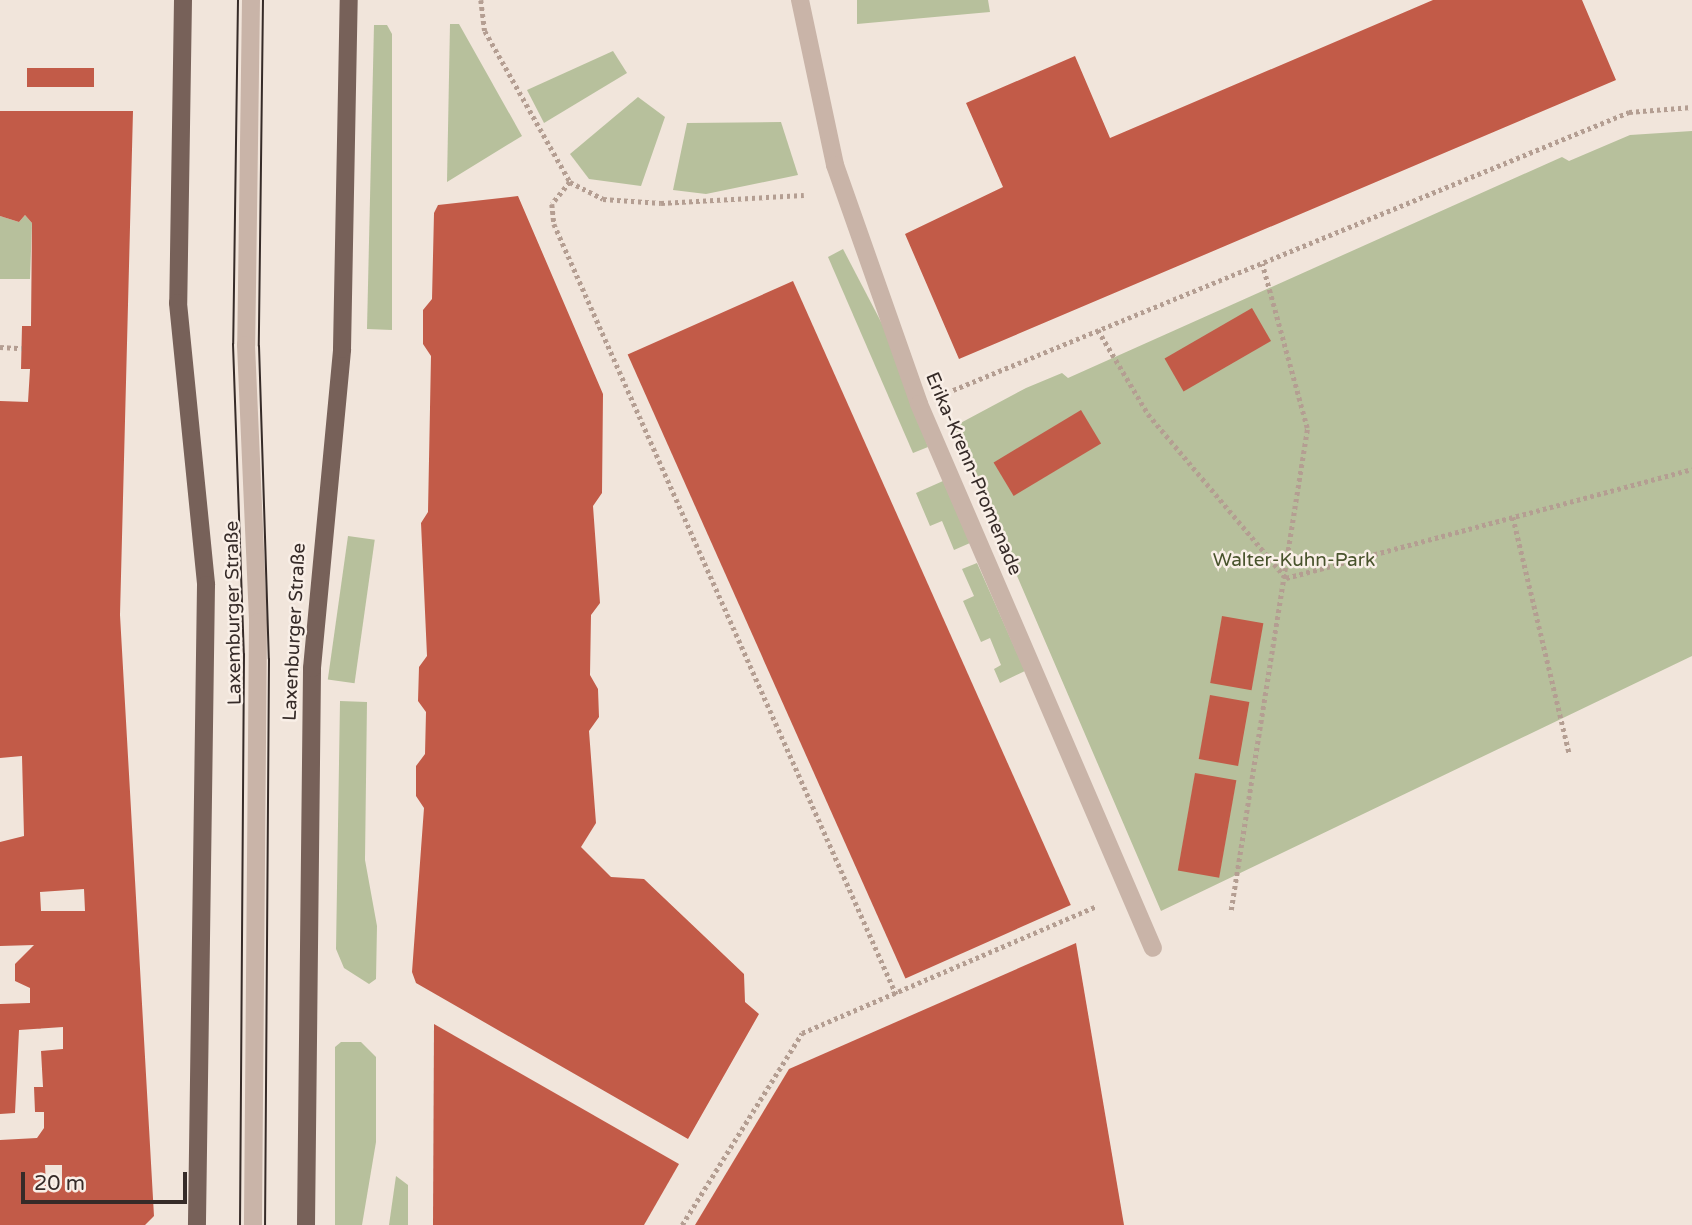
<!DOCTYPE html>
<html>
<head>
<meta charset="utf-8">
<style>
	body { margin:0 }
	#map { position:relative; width:1692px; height:1225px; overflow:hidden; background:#f1e5db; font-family:"Varela Round",sans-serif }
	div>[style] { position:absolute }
	.green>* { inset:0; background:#b7c09c; transform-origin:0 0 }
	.building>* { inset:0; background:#c25b48; transform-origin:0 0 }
	.path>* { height:4.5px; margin-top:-2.25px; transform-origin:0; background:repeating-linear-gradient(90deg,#b49e92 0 3.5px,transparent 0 7px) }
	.minor>* { height:18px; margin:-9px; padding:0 9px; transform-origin:9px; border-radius:9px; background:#c9b4a8 }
	.major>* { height:18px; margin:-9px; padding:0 9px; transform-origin:9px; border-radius:9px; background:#776159 }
	.tram>* { height:2px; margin:-1px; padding:0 1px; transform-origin:1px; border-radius:1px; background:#362b28 }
	span { translate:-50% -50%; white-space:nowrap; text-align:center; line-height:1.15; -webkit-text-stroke:5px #f9efe7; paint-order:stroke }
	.street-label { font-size:19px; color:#362b28 }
	.park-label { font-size:19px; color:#48532c }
	.scale { position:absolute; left:21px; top:1172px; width:166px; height:32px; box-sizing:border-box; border:4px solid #362b28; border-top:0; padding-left:9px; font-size:21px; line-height:24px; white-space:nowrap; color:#362b28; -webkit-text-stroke:5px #f9efe7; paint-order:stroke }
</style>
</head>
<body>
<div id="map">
	<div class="green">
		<div style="clip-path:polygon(857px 0,988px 0,990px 12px,857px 24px)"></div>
		<div style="clip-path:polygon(450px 24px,459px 24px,522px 136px,447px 182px)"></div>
		<div style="clip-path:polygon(374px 25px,387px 25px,392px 34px,392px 330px,367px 329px)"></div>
		<div style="clip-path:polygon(613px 51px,627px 73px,544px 123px,527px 90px)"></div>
		<div style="clip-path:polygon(638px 97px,665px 117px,641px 186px,589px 179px,570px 154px)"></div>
		<div style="clip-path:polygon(781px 122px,798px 175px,706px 194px,673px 190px,687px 123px)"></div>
		<div style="clip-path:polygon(1692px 131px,1692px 656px,1161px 911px,953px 427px,1026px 388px,1062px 373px,1068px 378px,1562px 157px,1569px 161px,1630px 135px)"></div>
		<div style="clip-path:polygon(25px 215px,32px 223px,30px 279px,0 279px,0 216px,19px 222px)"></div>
		<div style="clip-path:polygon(843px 249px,891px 341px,928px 447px,913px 453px,828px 257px)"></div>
		<div style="clip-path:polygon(943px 481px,970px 543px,954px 550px,942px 521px,930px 526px,916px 493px)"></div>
		<div style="left:348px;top:536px;width:27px;height:145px;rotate:8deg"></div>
		<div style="clip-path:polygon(977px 563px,1025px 671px,1000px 683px,994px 669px,1001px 665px,990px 638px,981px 642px,963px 601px,974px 596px,962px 569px)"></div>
		<div style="clip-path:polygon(340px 701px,367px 702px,365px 860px,377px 926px,376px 979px,369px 984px,344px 968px,336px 949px)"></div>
		<div style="clip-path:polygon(341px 1042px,361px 1042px,376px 1057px,376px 1142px,362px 1225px,335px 1225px,335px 1047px)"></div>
		<div style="clip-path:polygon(396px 1176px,408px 1185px,408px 1225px,389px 1225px)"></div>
	</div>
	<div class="building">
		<div style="clip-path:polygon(1433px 0,1582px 0,1616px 80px,959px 359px,905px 234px,1003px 187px,966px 103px,1075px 56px,1110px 138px)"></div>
		<div style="left:27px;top:68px;width:67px;height:19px"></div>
		<div style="clip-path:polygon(evenodd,0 111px,133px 111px,120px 615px,154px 1216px,145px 1225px,0 1225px,0 1140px,37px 1138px,44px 1128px,44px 1112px,35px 1112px,34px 1087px,43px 1087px,41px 1051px,63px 1049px,63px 1027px,19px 1030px,15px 1113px,0 1114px,0 1004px,30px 1003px,30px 988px,15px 981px,15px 964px,34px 945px,0 946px,0 842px,24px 836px,22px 756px,0 758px,0 401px,28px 402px,30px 369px,21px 369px,22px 326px,31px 326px,32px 223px,25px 215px,19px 222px,0 216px,0 111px,84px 889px,85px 911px,41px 911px,40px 892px,84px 889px,0 111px,45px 1165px,62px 1165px,62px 1185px,46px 1186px,45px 1165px)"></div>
		<div style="clip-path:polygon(518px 196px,603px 394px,602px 493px,593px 506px,600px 603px,591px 615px,590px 675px,598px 689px,599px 717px,589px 731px,596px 823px,581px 847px,611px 877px,644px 879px,744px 974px,745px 1002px,759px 1014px,688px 1139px,416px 983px,412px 972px,424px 808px,416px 796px,416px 766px,425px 754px,426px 712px,418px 701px,419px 667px,427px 656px,421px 523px,428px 512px,431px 356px,423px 344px,423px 310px,432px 299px,434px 213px,438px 205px)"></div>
		<div style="left:793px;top:281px;width:683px;height:181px;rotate:66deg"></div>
		<div style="left:1252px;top:308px;width:38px;height:101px;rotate:60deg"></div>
		<div style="left:1081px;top:410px;width:39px;height:102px;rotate:59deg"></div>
		<div style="left:1222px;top:616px;width:42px;height:68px;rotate:10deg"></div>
		<div style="left:1210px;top:695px;width:40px;height:65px;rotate:10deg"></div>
		<div style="left:1195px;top:773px;width:42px;height:99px;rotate:10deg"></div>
		<div style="clip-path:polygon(1076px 943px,1124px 1225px,695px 1225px,789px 1069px)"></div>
		<div style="clip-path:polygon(434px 1024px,679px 1164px,644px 1225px,433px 1225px)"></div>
	</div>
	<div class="path">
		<div style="left:481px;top:0;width:31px;rotate:83deg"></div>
		<div style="left:485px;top:31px;width:173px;rotate:60.6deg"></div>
		<div style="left:570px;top:182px;width:37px;rotate:27deg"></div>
		<div style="left:603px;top:199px;width:58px;rotate:3.9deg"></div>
		<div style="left:661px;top:203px;width:143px;rotate:-3.2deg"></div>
		<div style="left:570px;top:182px;width:28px;rotate:129deg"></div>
		<div style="left:552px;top:204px;width:20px;rotate:84deg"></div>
		<div style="left:554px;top:224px;width:843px;rotate:66.05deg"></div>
		<div style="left:1098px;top:330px;width:98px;rotate:59.2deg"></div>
		<div style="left:1148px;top:414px;width:214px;rotate:49.9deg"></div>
		<div style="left:1286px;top:578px;width:420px;rotate:-15deg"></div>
		<div style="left:0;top:347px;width:22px;rotate:3deg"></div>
		<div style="left:953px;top:390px;width:731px;rotate:-22.35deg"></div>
		<div style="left:1629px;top:112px;width:63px;rotate:-4.5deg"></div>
		<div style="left:1513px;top:517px;width:242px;rotate:76.6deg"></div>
		<div style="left:1231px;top:910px;width:488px;rotate:-81deg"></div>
		<div style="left:1307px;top:428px;width:170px;rotate:-105.3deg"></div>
		<div style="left:682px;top:1225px;width:226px;rotate:-58deg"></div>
		<div style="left:802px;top:1033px;width:319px;rotate:-23.3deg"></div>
	</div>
	<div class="minor">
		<div style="left:251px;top:0;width:345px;rotate:90.8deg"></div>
		<div style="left:246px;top:345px;width:277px;rotate:87.5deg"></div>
		<div style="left:258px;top:622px;width:603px;rotate:90.48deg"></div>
		<div style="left:800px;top:0;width:169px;rotate:78deg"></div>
		<div style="left:835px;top:165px;width:253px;rotate:70.6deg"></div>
		<div style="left:919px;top:404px;width:592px;rotate:66.73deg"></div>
	</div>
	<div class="major">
		<div style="left:183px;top:0;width:303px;rotate:90.9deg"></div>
		<div style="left:178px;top:303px;width:283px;rotate:84.3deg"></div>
		<div style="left:206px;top:585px;width:640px;rotate:90.81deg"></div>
		<div style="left:306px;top:1225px;width:557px;rotate:-89.38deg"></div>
		<div style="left:312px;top:668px;width:320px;rotate:-84.6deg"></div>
		<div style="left:342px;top:349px;width:349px;rotate:-88.9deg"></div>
	</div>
	<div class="tram">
		<div style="left:238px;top:0;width:344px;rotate:90.8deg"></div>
		<div style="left:233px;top:344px;width:310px;rotate:88deg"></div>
		<div style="left:244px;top:654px;width:571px;rotate:90.4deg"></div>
		<div style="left:263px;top:0;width:346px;rotate:90.7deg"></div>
		<div style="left:259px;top:346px;width:313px;rotate:88.2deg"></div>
		<div style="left:269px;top:659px;width:566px;rotate:90.4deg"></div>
	</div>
	<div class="street-label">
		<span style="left:973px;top:474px;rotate:67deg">Erika-Krenn-Promenade</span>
		<span style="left:234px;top:613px;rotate:-91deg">Laxemburger Straße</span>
		<span style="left:295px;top:632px;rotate:-87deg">Laxenburger Straße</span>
	</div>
	<div class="park-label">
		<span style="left:1294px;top:561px">Walter-Kuhn-Park</span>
	</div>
	<div class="scale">20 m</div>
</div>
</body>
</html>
